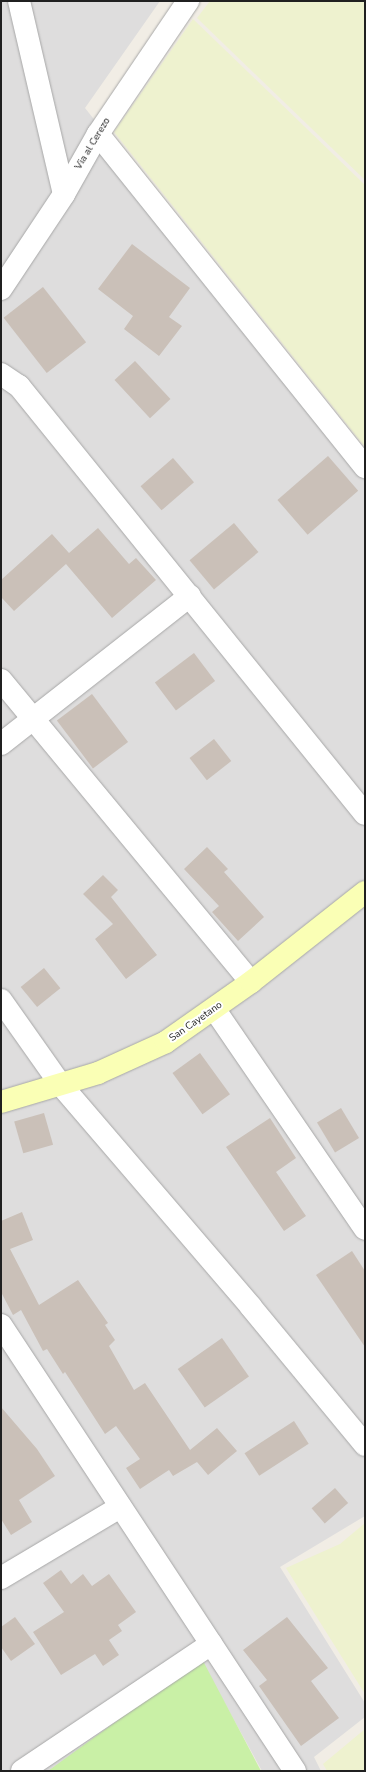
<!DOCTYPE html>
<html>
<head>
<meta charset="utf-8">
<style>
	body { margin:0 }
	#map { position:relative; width:366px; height:1772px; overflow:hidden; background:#f1ede5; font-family:"Nunito Sans",sans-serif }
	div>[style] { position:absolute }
	.residential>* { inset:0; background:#dedddd }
	.farmland>* { inset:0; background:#eef2cf }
	.grass>* { inset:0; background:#c9f0a6 }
	.building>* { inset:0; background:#cac0b8; transform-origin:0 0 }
	.roads { filter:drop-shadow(0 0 1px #a7a7a7) drop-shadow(0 0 1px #a7a7a7) }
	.minor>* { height:22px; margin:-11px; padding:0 11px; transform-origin:11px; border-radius:11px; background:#fff }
	.secondary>* { height:22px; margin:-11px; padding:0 11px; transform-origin:11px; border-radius:11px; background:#faffb5 }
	span { translate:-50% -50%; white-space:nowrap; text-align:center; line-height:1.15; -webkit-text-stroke:4px #fff; paint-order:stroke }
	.street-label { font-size:10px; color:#202020 }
	.frame { position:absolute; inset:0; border:2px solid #202020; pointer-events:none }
</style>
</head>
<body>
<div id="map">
	<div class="residential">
		<div style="clip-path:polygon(1px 1px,160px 1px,85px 108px,365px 461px,365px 1516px,280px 1567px,365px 1703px,365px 1717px,314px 1757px,321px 1771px,262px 1771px,201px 1660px,51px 1771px,1px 1771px)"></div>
	</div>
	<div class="farmland">
		<div style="clip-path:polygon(210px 1px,365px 1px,365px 180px,197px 18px)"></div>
		<div style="clip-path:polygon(193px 19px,365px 185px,365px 447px,114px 132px)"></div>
		<div style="clip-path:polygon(365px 1523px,365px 1694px,286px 1568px,340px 1544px)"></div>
		<div style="clip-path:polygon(365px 1729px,365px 1771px,327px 1771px,323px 1764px)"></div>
	</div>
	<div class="grass">
		<div style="clip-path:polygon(202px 1659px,261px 1771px,48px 1771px)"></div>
	</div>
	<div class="building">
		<div style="clip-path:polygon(132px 244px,190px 288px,169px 317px,182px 326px,159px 356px,124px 329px,133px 316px,98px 289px)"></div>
		<div style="left:43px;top:287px;width:70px;height:50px;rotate:52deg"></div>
		<div style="left:135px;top:361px;width:52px;height:28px;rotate:47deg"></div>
		<div style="left:328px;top:456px;width:46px;height:67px;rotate:49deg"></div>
		<div style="left:173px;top:458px;width:32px;height:43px;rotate:49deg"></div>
		<div style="left:234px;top:523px;width:38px;height:58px;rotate:50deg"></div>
		<div style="clip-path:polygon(98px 528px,129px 564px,136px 558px,156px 580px,112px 618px,66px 564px,14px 611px,1px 597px,1px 580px,52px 534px,69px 553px)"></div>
		<div style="left:194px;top:653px;width:35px;height:49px;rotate:53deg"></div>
		<div style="left:92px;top:694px;width:60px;height:44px;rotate:53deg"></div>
		<div style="left:214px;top:739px;width:28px;height:31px;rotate:52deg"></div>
		<div style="clip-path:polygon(207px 847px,228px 869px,224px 872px,264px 917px,238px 941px,212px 912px,219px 906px,184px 869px)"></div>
		<div style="clip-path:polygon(103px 875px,118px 890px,111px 897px,157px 955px,126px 979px,95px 939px,113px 924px,83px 894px)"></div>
		<div style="left:44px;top:968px;width:26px;height:30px;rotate:51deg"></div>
		<div style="left:200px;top:1053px;width:51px;height:34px;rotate:54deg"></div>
		<div style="left:341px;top:1108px;width:35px;height:28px;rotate:59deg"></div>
		<div style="left:44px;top:1113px;width:33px;height:31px;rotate:74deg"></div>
		<div style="clip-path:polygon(270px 1118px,296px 1158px,276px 1172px,306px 1216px,284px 1231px,226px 1147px)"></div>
		<div style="clip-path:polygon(22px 1212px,33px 1240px,10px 1249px,39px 1305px,78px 1280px,108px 1323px,105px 1325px,115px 1340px,109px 1346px,134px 1390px,145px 1383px,190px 1450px,217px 1428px,237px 1451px,208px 1475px,197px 1462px,173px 1476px,169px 1470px,140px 1489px,126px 1468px,140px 1459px,116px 1426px,105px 1434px,65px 1372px,63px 1374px,47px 1349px,43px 1351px,21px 1310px,13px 1315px,1px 1292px,1px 1221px)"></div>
		<div style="clip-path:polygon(352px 1251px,365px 1271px,365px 1347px,316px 1275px)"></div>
		<div style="left:222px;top:1338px;width:47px;height:54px;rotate:55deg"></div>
		<div style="clip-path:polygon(1px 1407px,37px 1449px,55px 1476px,19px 1500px,32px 1522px,11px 1535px,1px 1519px)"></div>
		<div style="left:294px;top:1421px;width:27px;height:59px;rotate:57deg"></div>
		<div style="left:335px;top:1488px;width:20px;height:31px;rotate:49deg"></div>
		<div style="clip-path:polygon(61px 1570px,71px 1584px,83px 1574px,92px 1586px,109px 1574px,136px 1612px,118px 1625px,122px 1631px,109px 1640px,119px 1655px,103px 1666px,95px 1654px,61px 1675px,33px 1632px,64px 1612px,43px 1583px)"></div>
		<div style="clip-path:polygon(15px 1617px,35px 1644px,11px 1661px,1px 1647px,1px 1627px)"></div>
		<div style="clip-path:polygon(287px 1617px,328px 1668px,311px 1681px,339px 1718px,301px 1746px,259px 1686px,267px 1680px,243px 1650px)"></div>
	</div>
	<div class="roads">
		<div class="minor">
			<div style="left:19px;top:1px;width:198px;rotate:76.9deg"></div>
			<div style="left:98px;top:134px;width:427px;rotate:51.3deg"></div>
			<div style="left:1px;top:289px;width:114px;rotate:-56.4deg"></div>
			<div style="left:64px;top:194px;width:69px;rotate:-60.5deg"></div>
			<div style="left:98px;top:134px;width:161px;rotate:-55.9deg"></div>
			<div style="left:1px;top:374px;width:22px;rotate:34deg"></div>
			<div style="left:19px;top:386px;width:550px;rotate:51.05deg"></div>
			<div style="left:1px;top:680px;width:392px;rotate:50.4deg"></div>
			<div style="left:1px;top:744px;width:240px;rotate:-38.1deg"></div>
			<div style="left:1px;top:1000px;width:104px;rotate:54.8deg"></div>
			<div style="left:61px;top:1085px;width:292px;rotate:49.4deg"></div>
			<div style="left:251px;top:1307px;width:179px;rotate:50.4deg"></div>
			<div style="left:215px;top:1010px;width:265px;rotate:55.6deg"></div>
			<div style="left:1px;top:1325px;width:534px;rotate:56.61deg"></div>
			<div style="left:1px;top:1578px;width:139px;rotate:-30.8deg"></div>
			<div style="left:22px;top:1771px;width:228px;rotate:-33.9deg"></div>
		</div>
		<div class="secondary">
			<div style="left:1px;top:1102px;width:101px;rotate:-16.6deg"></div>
			<div style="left:98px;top:1073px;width:75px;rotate:-24.5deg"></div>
			<div style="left:166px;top:1042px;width:104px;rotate:-35.2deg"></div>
			<div style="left:251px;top:982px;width:145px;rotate:-38.3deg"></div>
		</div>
	</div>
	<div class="street-label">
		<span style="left:93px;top:144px;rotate:-59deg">Via al Cerezo</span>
		<span style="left:196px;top:1022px;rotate:-35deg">San Cayetano</span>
	</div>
	<div class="frame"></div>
</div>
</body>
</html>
